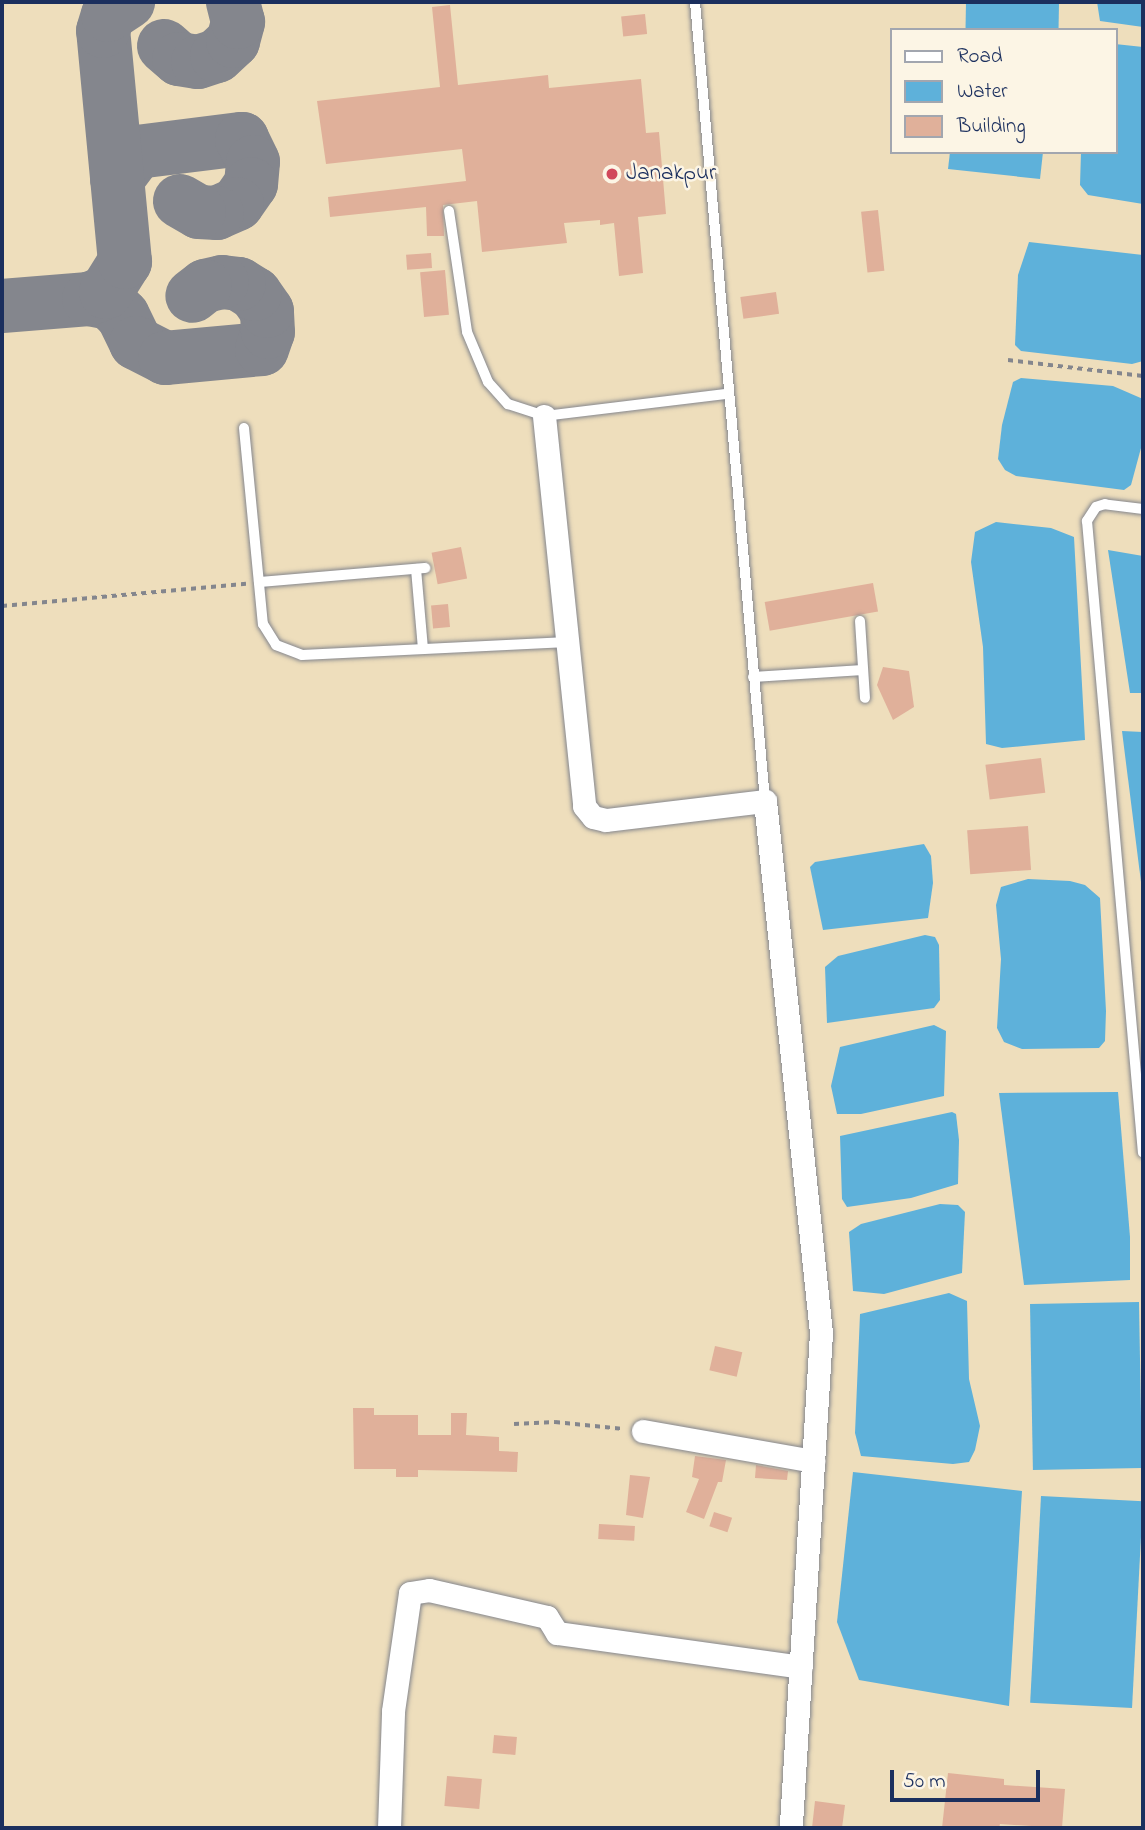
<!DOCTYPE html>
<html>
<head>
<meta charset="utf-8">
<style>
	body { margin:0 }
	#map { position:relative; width:1145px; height:1830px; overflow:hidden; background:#eedebc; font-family:"Indie Flower",sans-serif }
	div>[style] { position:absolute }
	.water>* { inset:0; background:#5eb1da; transform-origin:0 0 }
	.taxiway>* { height:54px; margin:-27px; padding:0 27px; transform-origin:27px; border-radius:27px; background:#84868d }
	.building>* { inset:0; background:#e0b09a; transform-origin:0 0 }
	.path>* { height:3.5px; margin-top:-1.75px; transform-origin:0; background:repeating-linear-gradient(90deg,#84868d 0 5px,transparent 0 10px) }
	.roads { filter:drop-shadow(0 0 2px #84868d) drop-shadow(0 0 2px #84868d) }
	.service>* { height:10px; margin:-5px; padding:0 5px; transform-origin:5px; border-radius:5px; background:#fff }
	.minor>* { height:23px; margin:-11.5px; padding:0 11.5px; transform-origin:11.5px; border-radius:11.5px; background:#fff }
	.dots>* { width:19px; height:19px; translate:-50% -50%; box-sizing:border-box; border:4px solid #fcf5e5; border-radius:50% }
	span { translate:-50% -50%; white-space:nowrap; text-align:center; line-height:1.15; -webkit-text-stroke:5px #fcf5e5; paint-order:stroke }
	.poi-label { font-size:23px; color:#1b2f5e }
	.left { translate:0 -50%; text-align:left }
	.frame { position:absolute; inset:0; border:4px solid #1b2f5e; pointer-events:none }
	.legend { position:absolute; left:890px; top:28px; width:228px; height:126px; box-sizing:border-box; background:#fcf5e5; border:2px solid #a2a6af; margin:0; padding:9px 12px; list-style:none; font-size:21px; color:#1b2f5e }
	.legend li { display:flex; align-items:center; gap:14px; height:35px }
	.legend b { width:35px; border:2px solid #a2a6af }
	.scale { position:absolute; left:890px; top:1770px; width:150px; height:32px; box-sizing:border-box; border:4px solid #1b2f5e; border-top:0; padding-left:9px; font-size:21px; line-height:24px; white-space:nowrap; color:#1b2f5e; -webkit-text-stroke:5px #fcf5e5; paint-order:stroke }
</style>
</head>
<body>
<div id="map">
	<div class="water">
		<div style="left:966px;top:2px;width:93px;height:28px;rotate:1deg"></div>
		<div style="clip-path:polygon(1097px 2px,1143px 2px,1143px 27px,1100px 21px)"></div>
		<div style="clip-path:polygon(1115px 44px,1143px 47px,1143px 204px,1088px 195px,1080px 185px,1081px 152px,1115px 152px)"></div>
		<div style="clip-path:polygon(950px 152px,1043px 152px,1040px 179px,948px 169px)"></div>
		<div style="clip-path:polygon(1029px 242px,1143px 255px,1143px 361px,1132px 364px,1021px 351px,1015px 345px,1018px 275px)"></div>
		<div style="clip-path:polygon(1021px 378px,1113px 386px,1143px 399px,1141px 448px,1131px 485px,1124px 490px,1016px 476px,1005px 470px,998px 459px,1002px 425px,1013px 382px)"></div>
		<div style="clip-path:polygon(996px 522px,1051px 528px,1074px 537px,1085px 740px,1002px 748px,986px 744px,983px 647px,971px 562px,975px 532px)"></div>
		<div style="clip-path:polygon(1108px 550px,1143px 556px,1143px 693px,1130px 693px)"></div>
		<div style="clip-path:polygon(1122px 731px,1143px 732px,1143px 898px)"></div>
		<div style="clip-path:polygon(924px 844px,931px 856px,933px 883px,928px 918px,823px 930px,810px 867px,815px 862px)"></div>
		<div style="clip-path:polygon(1028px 879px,1070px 881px,1085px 885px,1100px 898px,1106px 1011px,1105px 1041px,1099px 1048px,1022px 1049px,1004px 1042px,997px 1028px,1001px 959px,996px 905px,1001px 887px)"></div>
		<div style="clip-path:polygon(925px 935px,935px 937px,939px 945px,940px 1000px,934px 1008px,827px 1023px,825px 967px,838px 956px)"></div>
		<div style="clip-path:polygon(934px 1025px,946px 1031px,944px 1096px,861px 1114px,837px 1114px,831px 1086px,840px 1047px)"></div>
		<div style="clip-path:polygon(1118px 1092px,1130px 1237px,1130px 1280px,1024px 1285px,999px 1093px)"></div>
		<div style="clip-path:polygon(952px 1112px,956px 1114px,959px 1140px,958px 1184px,911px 1198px,847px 1207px,842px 1199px,840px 1136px)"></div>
		<div style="clip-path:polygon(940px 1204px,958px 1205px,965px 1212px,962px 1273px,884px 1294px,853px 1291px,849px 1232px,861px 1224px)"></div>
		<div style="clip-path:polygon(949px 1293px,967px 1301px,969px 1379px,980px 1426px,975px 1450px,969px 1462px,953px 1464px,861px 1456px,855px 1433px,860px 1314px)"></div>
		<div style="left:1139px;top:1302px;width:166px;height:109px;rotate:89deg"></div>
		<div style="clip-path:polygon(853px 1472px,1022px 1491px,1009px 1706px,859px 1680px,837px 1622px)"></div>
		<div style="left:1041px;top:1496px;width:102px;height:207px;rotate:3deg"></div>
	</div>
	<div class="taxiway">
		<div style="left:164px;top:46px;width:20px;rotate:41deg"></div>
		<div style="left:179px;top:59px;width:19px;rotate:9deg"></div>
		<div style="left:198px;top:62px;width:20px;rotate:-18deg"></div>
		<div style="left:217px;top:56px;width:22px;rotate:-43deg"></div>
		<div style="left:233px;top:41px;width:20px;rotate:-75deg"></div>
		<div style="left:238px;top:22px;width:21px;rotate:-104deg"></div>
		<div style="left:117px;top:179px;width:34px;rotate:-53deg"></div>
		<div style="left:137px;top:152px;width:106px;rotate:-7.1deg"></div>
		<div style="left:242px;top:139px;width:25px;rotate:64deg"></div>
		<div style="left:253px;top:162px;width:22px;rotate:95deg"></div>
		<div style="left:251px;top:184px;width:24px;rotate:125deg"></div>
		<div style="left:237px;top:204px;width:22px;rotate:156deg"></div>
		<div style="left:217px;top:213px;width:18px;rotate:-177deg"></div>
		<div style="left:199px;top:212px;width:22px;rotate:-150deg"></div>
		<div style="left:89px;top:299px;width:21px;rotate:11deg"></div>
		<div style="left:110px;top:303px;width:18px;rotate:45deg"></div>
		<div style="left:123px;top:316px;width:30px;rotate:64deg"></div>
		<div style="left:136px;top:343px;width:33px;rotate:27deg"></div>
		<div style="left:165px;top:358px;width:97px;rotate:-5.3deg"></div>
		<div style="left:262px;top:349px;width:18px;rotate:-71deg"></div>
		<div style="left:268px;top:332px;width:21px;rotate:-93deg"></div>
		<div style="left:267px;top:311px;width:21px;rotate:-125deg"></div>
		<div style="left:255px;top:294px;width:19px;rotate:-148deg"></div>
		<div style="left:239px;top:284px;width:17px;rotate:-173deg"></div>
		<div style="left:222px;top:282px;width:17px;rotate:167deg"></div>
		<div style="left:205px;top:286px;width:16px;rotate:142deg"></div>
		<div style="left:2px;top:306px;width:87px;rotate:-4.6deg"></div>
		<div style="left:89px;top:299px;width:18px;rotate:-22deg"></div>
		<div style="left:106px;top:292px;width:36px;rotate:-58deg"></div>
		<div style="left:125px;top:262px;width:232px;rotate:-95.4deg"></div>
		<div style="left:103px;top:31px;width:17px;rotate:-73deg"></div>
		<div style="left:108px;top:15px;width:24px;rotate:-33deg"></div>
	</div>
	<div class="building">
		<div style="clip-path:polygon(450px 5px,458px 85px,548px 75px,549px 88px,641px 79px,646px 133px,659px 132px,666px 214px,638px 217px,643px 273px,619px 276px,614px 223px,600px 225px,600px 220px,564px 223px,567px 243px,482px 252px,477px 201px,443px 205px,444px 236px,427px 236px,426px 207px,330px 217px,328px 197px,466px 181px,462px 149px,326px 164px,317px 101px,440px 87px,432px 7px)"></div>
		<div style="left:645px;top:14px;width:20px;height:24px;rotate:84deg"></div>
		<div style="left:878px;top:210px;width:61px;height:17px;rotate:84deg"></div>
		<div style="left:431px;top:253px;width:15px;height:25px;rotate:86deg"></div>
		<div style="left:445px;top:270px;width:45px;height:25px;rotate:85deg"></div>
		<div style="left:776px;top:292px;width:22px;height:36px;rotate:82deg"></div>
		<div style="left:461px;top:547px;width:32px;height:30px;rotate:79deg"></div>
		<div style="left:873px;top:583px;width:29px;height:110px;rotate:80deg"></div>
		<div style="left:448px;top:604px;width:23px;height:17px;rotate:85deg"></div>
		<div style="clip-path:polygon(883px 667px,909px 671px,914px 707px,893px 720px,877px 685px)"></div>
		<div style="left:1041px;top:758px;width:35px;height:56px;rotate:83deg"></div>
		<div style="left:1028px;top:826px;width:44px;height:61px;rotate:86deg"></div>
		<div style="left:715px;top:1346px;width:28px;height:25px;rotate:13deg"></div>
		<div style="clip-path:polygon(353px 1408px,374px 1408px,374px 1415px,418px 1415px,418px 1435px,451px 1435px,451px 1413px,467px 1413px,466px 1435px,499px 1437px,499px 1451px,518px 1452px,517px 1472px,418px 1470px,418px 1477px,396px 1477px,396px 1469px,354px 1469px)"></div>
		<div style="clip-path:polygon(695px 1456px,726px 1460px,722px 1482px,718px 1482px,704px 1519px,686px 1512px,699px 1479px,692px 1477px)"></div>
		<div style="clip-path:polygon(756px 1465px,788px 1471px,787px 1480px,755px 1478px)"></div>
		<div style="clip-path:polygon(630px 1475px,650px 1477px,643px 1518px,626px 1515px)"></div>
		<div style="left:714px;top:1512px;width:19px;height:15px;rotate:18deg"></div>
		<div style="left:599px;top:1524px;width:36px;height:15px;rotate:3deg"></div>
		<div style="left:494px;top:1735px;width:23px;height:18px;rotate:5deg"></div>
		<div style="clip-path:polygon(948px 1773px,1004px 1779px,1004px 1785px,1065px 1789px,1062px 1828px,1000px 1824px,999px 1828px,942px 1828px)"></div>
		<div style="left:447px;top:1776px;width:35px;height:30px;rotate:5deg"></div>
		<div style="clip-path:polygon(815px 1801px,845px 1805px,842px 1828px,812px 1828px)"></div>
	</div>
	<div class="path">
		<div style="left:1008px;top:360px;width:136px;rotate:6.8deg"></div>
		<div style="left:2px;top:606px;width:245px;rotate:-5.2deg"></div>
		<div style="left:514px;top:1424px;width:41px;rotate:-2.8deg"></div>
		<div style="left:555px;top:1422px;width:69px;rotate:5.8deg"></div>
	</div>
	<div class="roads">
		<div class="service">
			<div style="left:695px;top:2px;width:802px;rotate:84.99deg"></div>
			<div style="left:449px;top:211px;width:122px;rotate:81.5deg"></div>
			<div style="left:467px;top:332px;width:54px;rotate:67.2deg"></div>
			<div style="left:488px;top:382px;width:30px;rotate:48deg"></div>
			<div style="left:508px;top:404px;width:38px;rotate:18deg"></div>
			<div style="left:544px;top:416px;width:184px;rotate:-6.9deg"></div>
			<div style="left:244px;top:428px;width:197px;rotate:84.5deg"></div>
			<div style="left:263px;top:624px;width:25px;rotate:58deg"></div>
			<div style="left:276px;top:645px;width:28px;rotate:21deg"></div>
			<div style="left:302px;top:655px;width:266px;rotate:-2.8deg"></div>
			<div style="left:1143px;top:509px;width:38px;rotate:-173deg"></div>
			<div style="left:1105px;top:504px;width:9px;rotate:162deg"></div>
			<div style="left:1096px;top:507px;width:17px;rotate:123deg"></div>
			<div style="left:1087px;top:521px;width:634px;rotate:84.94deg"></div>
			<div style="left:416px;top:569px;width:80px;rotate:85deg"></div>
			<div style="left:259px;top:582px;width:167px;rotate:-4.8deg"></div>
			<div style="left:860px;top:621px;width:77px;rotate:86.3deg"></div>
			<div style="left:753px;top:677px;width:110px;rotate:-3.6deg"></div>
		</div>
		<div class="minor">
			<div style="left:544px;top:416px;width:392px;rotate:84.1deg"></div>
			<div style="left:584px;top:806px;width:14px;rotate:51deg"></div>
			<div style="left:593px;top:817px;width:13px;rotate:13deg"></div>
			<div style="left:606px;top:820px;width:160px;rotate:-6.8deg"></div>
			<div style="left:765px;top:801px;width:535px;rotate:83.99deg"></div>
			<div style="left:821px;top:1333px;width:496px;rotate:93.5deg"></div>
			<div style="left:643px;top:1431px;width:173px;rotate:10deg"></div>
			<div style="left:389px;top:1828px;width:117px;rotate:-88deg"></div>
			<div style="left:393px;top:1711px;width:119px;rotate:-81.8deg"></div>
			<div style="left:410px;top:1593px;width:19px;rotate:-9deg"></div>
			<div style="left:429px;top:1590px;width:121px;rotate:12.9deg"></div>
			<div style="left:547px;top:1617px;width:19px;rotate:58deg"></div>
			<div style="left:557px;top:1633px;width:246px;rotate:7.9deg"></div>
		</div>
	</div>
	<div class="dots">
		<div style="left:612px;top:174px;background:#d1495b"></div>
	</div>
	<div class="poi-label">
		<span class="left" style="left:626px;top:174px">Janakpur</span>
	</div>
	<div class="frame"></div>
	<ul class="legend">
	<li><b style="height:9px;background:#fff"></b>Road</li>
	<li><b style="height:19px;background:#5eb1da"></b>Water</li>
	<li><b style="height:19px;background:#e0b09a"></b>Building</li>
	</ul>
	<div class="scale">50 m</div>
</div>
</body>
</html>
